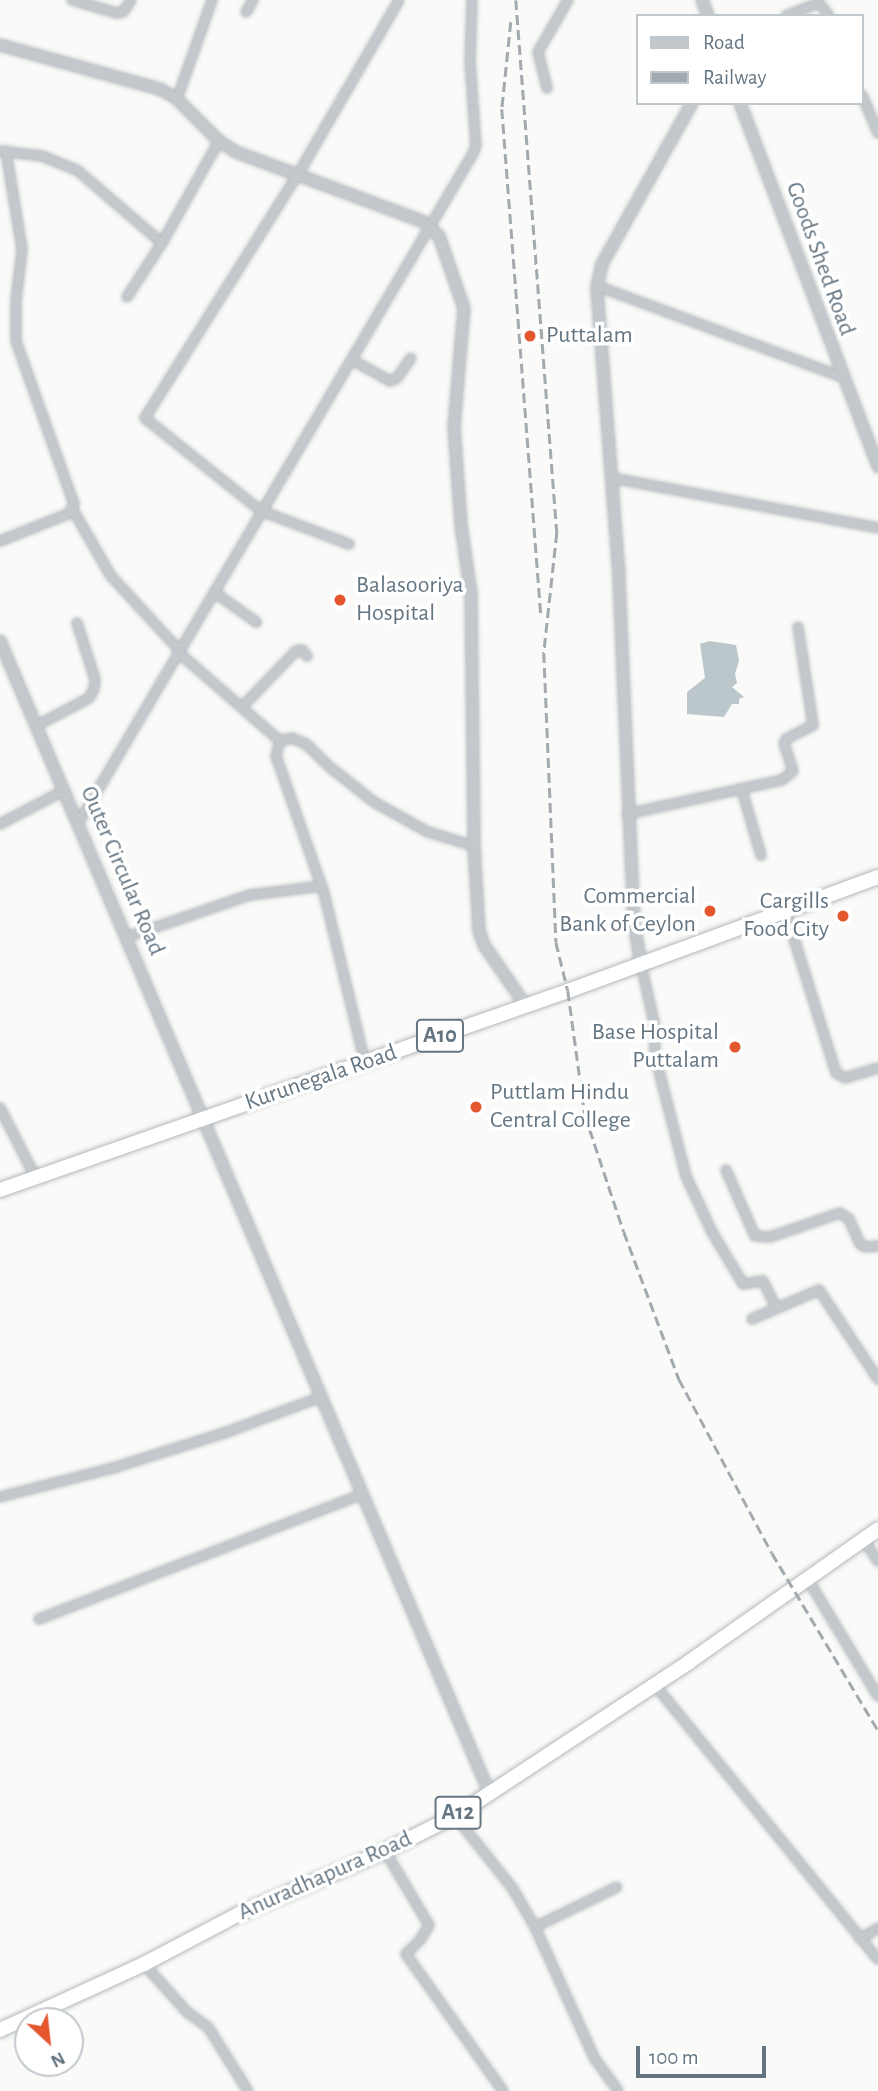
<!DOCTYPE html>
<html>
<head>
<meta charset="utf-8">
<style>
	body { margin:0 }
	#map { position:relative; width:878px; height:2091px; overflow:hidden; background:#fafaf8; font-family:"Alegreya Sans",sans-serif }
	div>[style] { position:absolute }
	.water>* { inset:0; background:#bbc7cb }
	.roads { filter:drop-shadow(0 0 2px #b4b9bd) drop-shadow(0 0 2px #b4b9bd) }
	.minor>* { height:8px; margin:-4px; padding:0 4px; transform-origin:4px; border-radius:4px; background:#c3c8cc }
	.tertiary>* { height:10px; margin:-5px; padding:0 5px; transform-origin:5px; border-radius:5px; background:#c3c8cc }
	.trunk>* { height:14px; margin:-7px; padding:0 7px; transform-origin:7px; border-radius:7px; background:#fff }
	.rail>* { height:2.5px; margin-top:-1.25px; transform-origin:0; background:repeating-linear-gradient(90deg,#a2aab0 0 10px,transparent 0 15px) }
	.dots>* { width:19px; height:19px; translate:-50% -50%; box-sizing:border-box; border:4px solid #fff; border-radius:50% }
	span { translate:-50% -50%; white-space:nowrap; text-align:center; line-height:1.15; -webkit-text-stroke:7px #fff; paint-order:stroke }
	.shield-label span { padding:2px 5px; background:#fff; border:2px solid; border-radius:5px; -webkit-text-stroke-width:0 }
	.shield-label { font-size:23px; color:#657683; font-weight:700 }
	.street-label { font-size:24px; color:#657683 }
	.poi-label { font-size:24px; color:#657683 }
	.left { translate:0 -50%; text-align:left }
	.right { translate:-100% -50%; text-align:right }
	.legend { position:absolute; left:636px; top:14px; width:228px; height:91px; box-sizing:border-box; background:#fff; border:2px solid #c1c8cd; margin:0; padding:9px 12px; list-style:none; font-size:21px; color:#657683 }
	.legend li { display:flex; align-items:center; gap:14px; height:35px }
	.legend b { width:35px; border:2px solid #c1c8cd }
	.north { position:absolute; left:14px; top:2007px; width:70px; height:70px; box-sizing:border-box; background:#fff; border:2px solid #c1c8cd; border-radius:50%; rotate:153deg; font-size:19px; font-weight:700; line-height:28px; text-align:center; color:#657683 }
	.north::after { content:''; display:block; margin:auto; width:24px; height:32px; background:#e4572e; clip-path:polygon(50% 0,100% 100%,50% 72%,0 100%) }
	.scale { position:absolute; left:636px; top:2046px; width:130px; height:32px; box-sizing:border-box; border:4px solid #657683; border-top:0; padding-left:9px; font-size:21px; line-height:24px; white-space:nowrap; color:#657683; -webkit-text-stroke:5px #fff; paint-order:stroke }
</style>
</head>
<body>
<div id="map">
	<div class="water">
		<div style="clip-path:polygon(709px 641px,736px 645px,739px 661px,735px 674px,737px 683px,732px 687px,744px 697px,739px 699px,739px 704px,732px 704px,724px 717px,687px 714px,687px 692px,705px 678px,700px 644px)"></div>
	</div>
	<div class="roads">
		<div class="minor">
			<div style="left:72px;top:0;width:47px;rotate:16.1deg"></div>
			<div style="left:117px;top:13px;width:6px;rotate:-9deg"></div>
			<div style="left:123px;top:12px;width:14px;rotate:-56deg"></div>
			<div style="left:246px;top:12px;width:14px;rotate:-60deg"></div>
			<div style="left:786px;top:16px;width:35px;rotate:-22deg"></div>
			<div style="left:819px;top:3px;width:16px;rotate:52deg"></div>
			<div style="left:547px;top:88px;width:37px;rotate:-104deg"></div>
			<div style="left:538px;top:52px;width:60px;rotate:-60deg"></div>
			<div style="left:862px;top:95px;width:41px;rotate:67.2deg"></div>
			<div style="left:177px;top:99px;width:105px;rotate:-70.5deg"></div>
			<div style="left:0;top:151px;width:42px;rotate:6.8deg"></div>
			<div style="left:42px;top:156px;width:38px;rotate:22deg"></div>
			<div style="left:77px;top:170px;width:112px;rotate:40.7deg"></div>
			<div style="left:162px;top:243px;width:117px;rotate:-60.8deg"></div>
			<div style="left:597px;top:286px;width:261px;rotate:20.4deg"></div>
			<div style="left:127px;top:297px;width:64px;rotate:-57.1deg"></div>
			<div style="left:352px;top:360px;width:43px;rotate:28.9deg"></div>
			<div style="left:390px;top:381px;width:8px;rotate:-23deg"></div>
			<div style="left:397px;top:378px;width:24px;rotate:-55deg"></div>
			<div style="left:612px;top:478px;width:271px;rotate:10.6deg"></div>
			<div style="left:73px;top:510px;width:76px;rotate:60.1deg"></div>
			<div style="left:111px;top:576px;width:100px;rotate:47.4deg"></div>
			<div style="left:0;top:541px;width:73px;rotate:-21.7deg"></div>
			<div style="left:68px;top:514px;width:12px;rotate:-59deg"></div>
			<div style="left:74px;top:504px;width:173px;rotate:-109.6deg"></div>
			<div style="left:16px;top:341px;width:40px;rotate:-90deg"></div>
			<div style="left:16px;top:301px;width:52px;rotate:-83.4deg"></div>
			<div style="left:22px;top:249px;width:99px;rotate:-99.3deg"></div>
			<div style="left:349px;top:544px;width:94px;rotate:-159.4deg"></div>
			<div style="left:261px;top:511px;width:149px;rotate:-141.3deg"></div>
			<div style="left:145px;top:418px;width:286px;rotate:-57.9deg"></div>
			<div style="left:297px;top:176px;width:203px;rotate:-59.9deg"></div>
			<div style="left:214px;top:592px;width:52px;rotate:35.5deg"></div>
			<div style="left:178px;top:652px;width:135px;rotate:41.1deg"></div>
			<div style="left:280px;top:741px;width:16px;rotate:105deg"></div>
			<div style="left:276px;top:756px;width:145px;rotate:70.7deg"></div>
			<div style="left:324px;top:893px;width:174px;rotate:76.4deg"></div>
			<div style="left:243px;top:706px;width:76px;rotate:-46.1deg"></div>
			<div style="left:296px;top:651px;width:6px;rotate:-9deg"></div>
			<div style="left:302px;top:650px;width:8px;rotate:50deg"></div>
			<div style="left:38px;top:725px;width:58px;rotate:-27.9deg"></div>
			<div style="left:89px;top:698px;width:10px;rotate:-61deg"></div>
			<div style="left:94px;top:689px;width:10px;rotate:-84deg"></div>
			<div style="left:95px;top:679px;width:59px;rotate:-107.8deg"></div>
			<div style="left:280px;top:741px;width:12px;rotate:-14deg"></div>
			<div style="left:292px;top:738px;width:15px;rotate:23deg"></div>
			<div style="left:306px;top:744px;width:35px;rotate:44deg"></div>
			<div style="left:331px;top:768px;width:55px;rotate:38.3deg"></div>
			<div style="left:374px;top:802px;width:62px;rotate:29.1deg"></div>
			<div style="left:428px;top:832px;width:48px;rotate:16.9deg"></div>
			<div style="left:742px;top:790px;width:68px;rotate:73.7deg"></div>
			<div style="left:627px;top:814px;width:159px;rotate:-12.4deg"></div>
			<div style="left:782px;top:780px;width:14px;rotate:-39deg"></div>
			<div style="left:793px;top:771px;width:28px;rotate:-108deg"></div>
			<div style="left:784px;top:744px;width:5px;rotate:-68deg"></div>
			<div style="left:786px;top:739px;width:30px;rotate:-27deg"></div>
			<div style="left:813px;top:725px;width:99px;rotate:-98.7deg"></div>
			<div style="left:79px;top:822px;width:774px;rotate:-59.49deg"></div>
			<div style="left:472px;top:155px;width:10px;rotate:-66deg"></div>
			<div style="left:476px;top:146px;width:84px;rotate:-94.1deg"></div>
			<div style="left:470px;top:62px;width:62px;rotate:-88.2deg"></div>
			<div style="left:0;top:824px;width:73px;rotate:-27.6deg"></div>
			<div style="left:785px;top:910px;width:171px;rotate:72.6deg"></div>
			<div style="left:836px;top:1073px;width:10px;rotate:29deg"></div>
			<div style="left:845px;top:1078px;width:34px;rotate:-17deg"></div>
			<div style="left:127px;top:937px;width:130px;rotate:-18.9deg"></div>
			<div style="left:250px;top:895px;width:72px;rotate:-7.2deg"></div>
			<div style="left:641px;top:964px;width:59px;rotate:77.4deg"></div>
			<div style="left:654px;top:1022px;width:34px;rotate:88deg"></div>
			<div style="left:655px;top:1056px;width:124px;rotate:75.5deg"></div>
			<div style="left:686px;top:1176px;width:62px;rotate:65.1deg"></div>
			<div style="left:712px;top:1232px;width:61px;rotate:59.2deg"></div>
			<div style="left:743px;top:1284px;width:20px;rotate:-9deg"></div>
			<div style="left:763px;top:1281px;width:30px;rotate:64deg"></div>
			<div style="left:0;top:1108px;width:79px;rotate:62.8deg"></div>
			<div style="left:726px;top:1170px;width:72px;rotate:66.3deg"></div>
			<div style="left:755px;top:1236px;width:15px;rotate:4deg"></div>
			<div style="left:770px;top:1237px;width:74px;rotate:-18.9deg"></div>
			<div style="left:840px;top:1213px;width:11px;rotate:34deg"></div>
			<div style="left:849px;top:1219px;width:27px;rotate:66deg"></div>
			<div style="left:860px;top:1244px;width:6px;rotate:31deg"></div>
			<div style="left:865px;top:1247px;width:13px;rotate:-4deg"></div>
			<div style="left:752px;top:1319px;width:73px;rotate:-23.4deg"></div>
			<div style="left:819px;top:1290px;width:107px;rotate:56.5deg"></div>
			<div style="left:0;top:1497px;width:117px;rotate:-14.4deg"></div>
			<div style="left:113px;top:1468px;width:116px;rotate:-17.5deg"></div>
			<div style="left:224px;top:1433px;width:103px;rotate:-20.4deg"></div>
			<div style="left:863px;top:1539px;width:27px;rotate:56deg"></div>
			<div style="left:807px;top:1578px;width:138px;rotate:59deg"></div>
			<div style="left:39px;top:1619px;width:347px;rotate:-21.1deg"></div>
			<div style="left:655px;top:1685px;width:353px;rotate:50.9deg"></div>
			<div style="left:455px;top:1816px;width:93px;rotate:51.5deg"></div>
			<div style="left:513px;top:1889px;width:44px;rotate:59.9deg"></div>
			<div style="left:535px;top:1927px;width:145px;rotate:65.6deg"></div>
			<div style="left:595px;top:2059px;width:39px;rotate:54deg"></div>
			<div style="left:385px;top:1851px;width:86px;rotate:59.3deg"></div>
			<div style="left:429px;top:1925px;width:16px;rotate:120deg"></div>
			<div style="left:421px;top:1939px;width:21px;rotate:135deg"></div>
			<div style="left:406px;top:1954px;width:168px;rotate:54.7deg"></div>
			<div style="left:535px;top:1927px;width:91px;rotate:-26deg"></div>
			<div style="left:860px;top:1939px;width:21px;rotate:-31deg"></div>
			<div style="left:144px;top:1964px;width:64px;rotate:48.1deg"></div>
			<div style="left:187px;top:2012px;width:26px;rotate:36deg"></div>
			<div style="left:208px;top:2027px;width:75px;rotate:58deg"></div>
		</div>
		<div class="tertiary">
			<div style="left:702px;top:0;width:17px;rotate:69deg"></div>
			<div style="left:0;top:45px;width:166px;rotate:15.4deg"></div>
			<div style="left:160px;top:89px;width:20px;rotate:30deg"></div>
			<div style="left:177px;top:99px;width:59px;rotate:45deg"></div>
			<div style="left:219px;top:141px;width:20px;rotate:33deg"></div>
			<div style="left:236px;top:152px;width:198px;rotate:20.4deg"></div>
			<div style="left:422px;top:221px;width:23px;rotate:41deg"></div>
			<div style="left:439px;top:236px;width:76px;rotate:70.9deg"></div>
			<div style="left:464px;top:308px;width:119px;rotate:94.8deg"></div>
			<div style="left:454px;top:427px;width:98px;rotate:85.9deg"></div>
			<div style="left:461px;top:525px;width:70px;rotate:81.8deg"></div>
			<div style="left:471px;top:594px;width:252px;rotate:89.3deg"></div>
			<div style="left:474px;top:846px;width:85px;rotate:86.6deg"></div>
			<div style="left:479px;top:931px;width:15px;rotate:70deg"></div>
			<div style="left:484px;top:945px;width:74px;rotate:55.5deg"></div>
			<div style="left:740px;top:103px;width:389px;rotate:69.2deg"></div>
			<div style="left:0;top:641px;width:1253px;rotate:66.98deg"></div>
			<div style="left:641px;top:964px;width:41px;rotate:-99.9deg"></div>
			<div style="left:634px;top:924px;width:349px;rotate:-92.5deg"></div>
			<div style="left:619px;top:575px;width:290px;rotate:-94.4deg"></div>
			<div style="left:597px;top:286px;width:23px;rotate:-77deg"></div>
			<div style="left:602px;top:264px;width:184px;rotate:-60.8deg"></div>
		</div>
		<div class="trunk">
			<div style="left:0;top:1190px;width:602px;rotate:-19.31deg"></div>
			<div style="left:568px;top:991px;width:330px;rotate:-20.2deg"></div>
			<div style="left:0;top:2030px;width:158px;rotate:-24.6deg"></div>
			<div style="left:144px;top:1964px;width:107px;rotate:-27.8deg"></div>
			<div style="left:239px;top:1914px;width:159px;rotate:-23.3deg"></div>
			<div style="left:385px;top:1851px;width:78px;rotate:-26.6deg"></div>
			<div style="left:455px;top:1816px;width:280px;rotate:-33.3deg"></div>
			<div style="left:689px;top:1662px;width:231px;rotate:-35.1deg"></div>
		</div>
	</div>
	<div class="rail">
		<div style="left:516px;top:0;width:535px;rotate:85.6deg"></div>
		<div style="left:557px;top:533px;width:121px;rotate:96.2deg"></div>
		<div style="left:544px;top:653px;width:289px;rotate:87.6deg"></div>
		<div style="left:556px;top:942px;width:50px;rotate:76.2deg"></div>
		<div style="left:568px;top:991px;width:125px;rotate:82.2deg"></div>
		<div style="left:585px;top:1115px;width:123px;rotate:71.6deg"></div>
		<div style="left:624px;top:1232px;width:157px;rotate:69.5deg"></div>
		<div style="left:679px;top:1379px;width:197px;rotate:61.9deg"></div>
		<div style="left:772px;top:1553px;width:206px;rotate:59.1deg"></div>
		<div style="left:511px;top:22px;width:87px;rotate:95.9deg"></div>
		<div style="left:502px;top:109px;width:508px;rotate:85.59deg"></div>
	</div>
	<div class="dots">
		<div style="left:530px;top:336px;background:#e4572e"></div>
		<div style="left:340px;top:600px;background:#e4572e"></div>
		<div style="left:710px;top:911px;background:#e4572e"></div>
		<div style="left:843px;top:916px;background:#e4572e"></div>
		<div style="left:735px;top:1047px;background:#e4572e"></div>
		<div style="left:476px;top:1107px;background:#e4572e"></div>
	</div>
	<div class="shield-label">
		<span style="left:440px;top:1036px">A10</span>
		<span style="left:458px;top:1813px">A12</span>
	</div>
	<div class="street-label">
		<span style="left:820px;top:259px;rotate:70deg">Goods Shed Road</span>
		<span style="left:122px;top:871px;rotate:67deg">Outer Circular Road</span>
		<span style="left:321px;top:1078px;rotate:-19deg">Kurunegala Road</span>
		<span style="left:325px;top:1876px;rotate:-24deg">Anuradhapura Road</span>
	</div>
	<div class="poi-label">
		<span class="left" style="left:546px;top:336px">Puttalam</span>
		<span class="left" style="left:356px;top:600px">Balasooriya<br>Hospital</span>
		<span class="right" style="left:696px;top:911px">Commercial<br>Bank of Ceylon</span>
		<span class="right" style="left:829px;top:916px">Cargills<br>Food City</span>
		<span class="right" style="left:719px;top:1047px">Base Hospital<br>Puttalam</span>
		<span class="left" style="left:490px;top:1107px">Puttlam Hindu<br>Central College</span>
	</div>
	<ul class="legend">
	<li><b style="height:9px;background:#c3c8cc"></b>Road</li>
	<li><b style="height:9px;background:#a2aab0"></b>Railway</li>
	</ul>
	<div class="north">N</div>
	<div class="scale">100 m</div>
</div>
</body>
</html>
